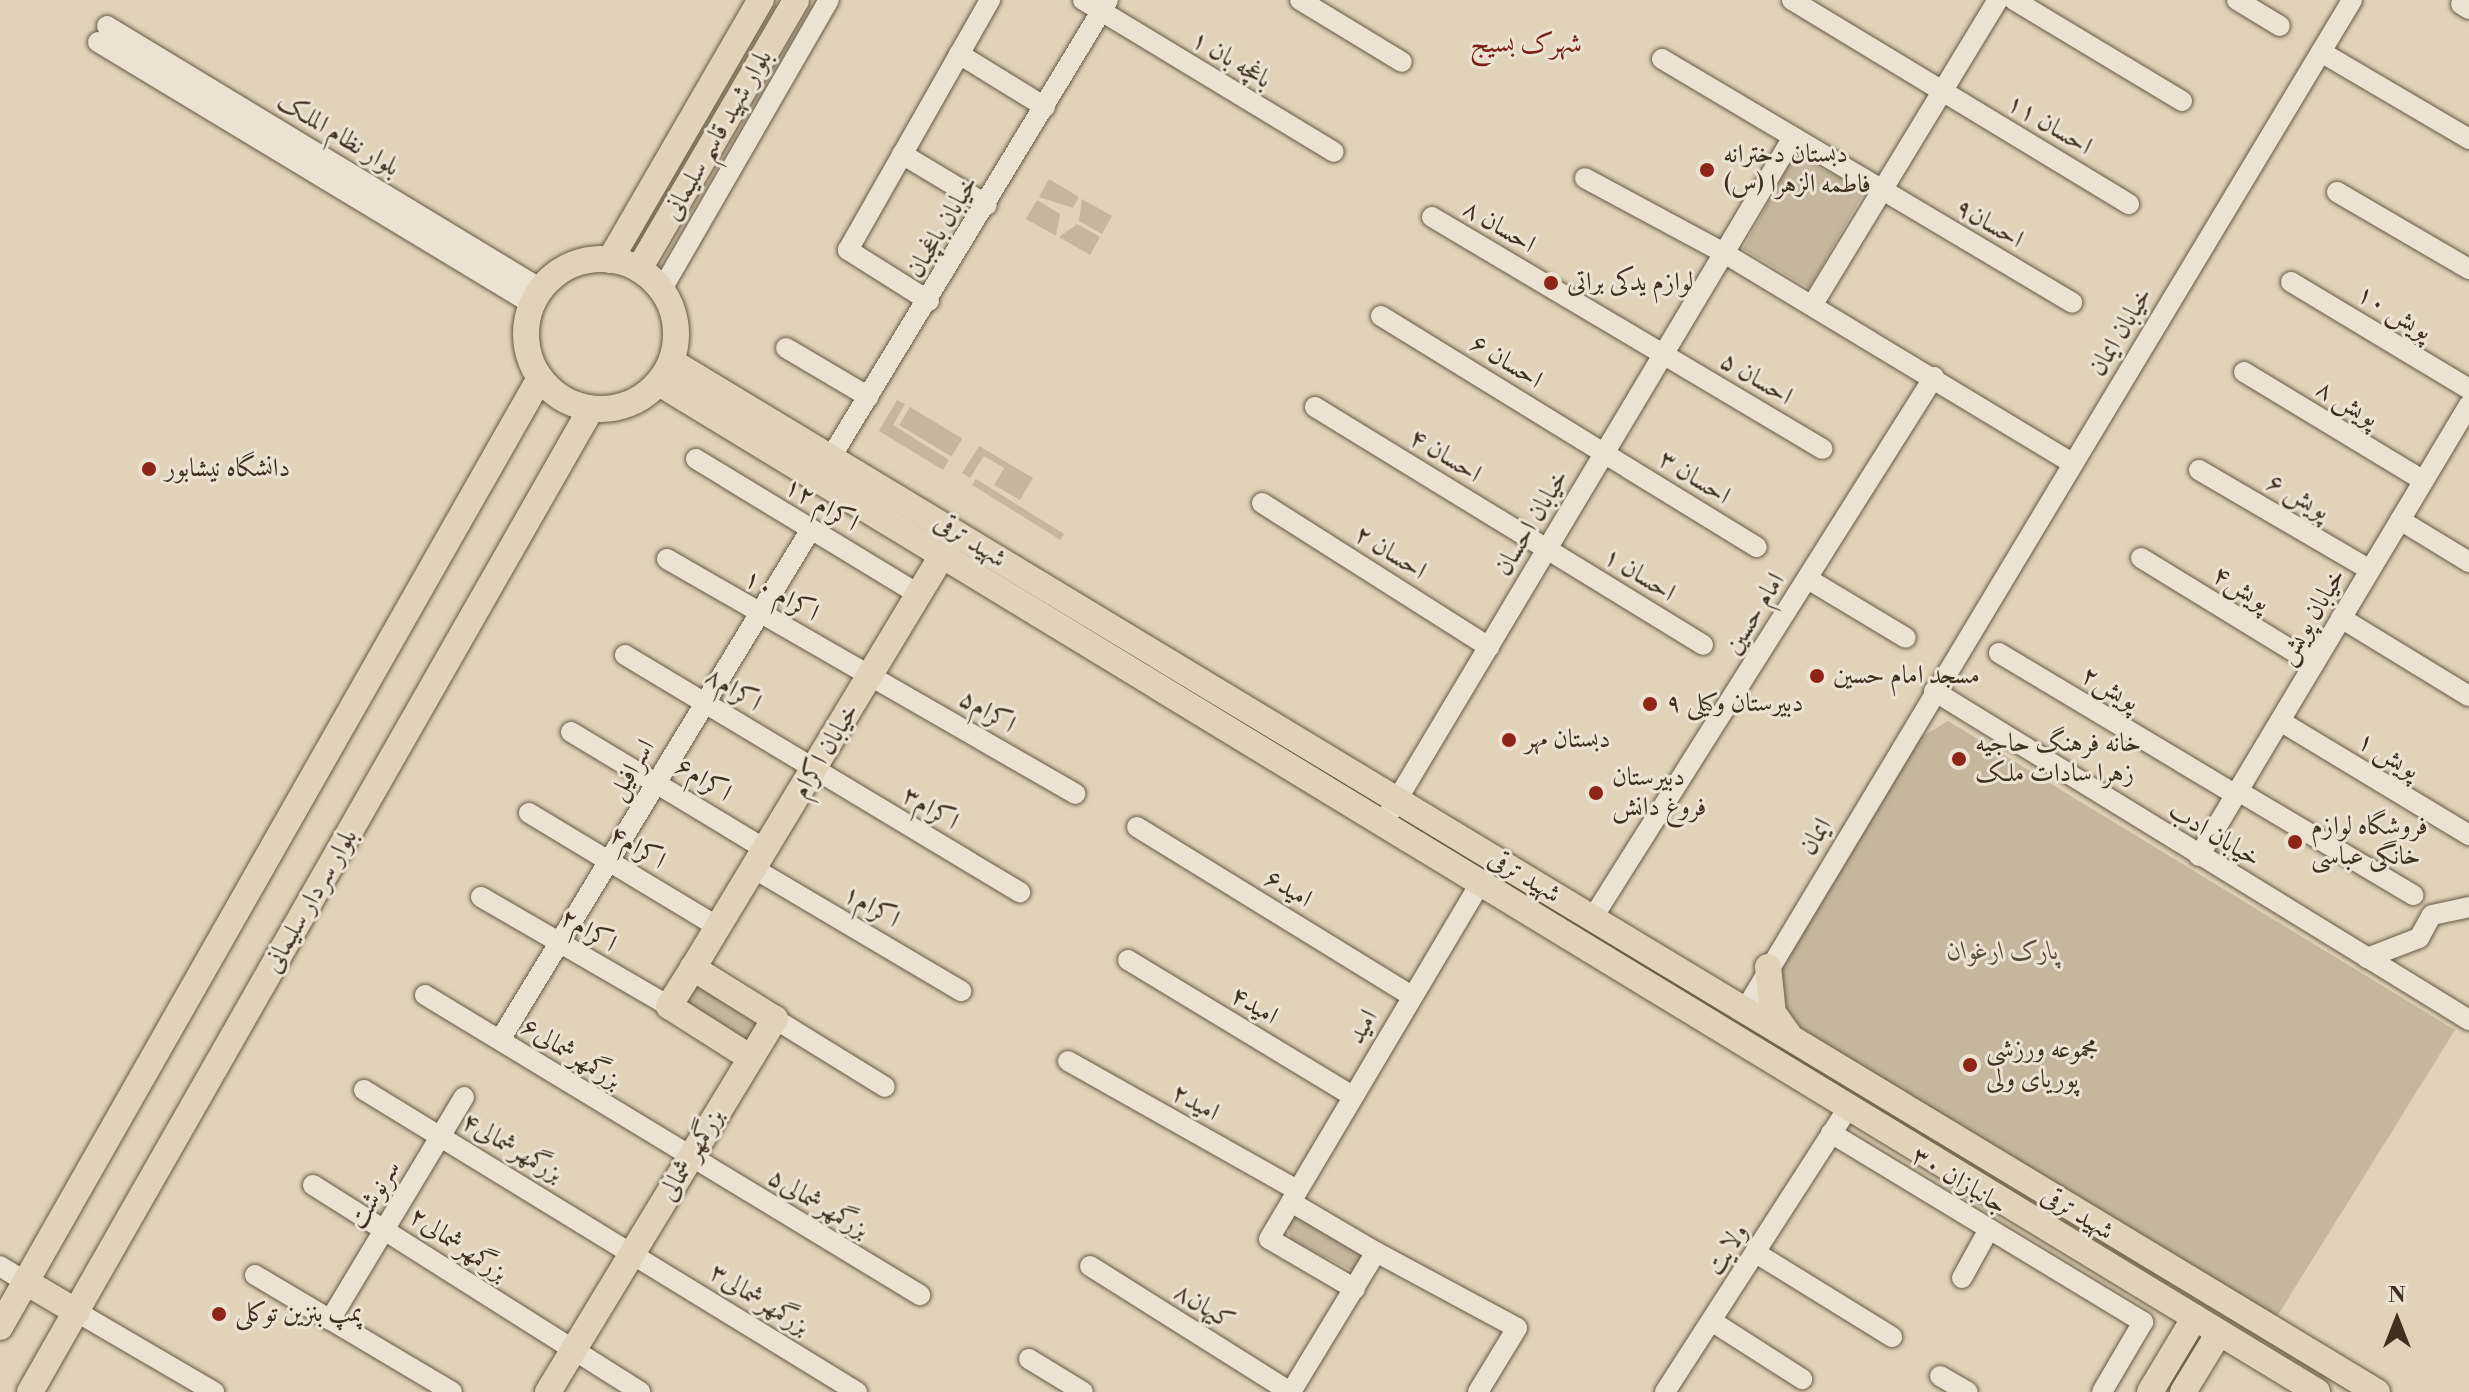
<!DOCTYPE html>
<html>
<head>
<meta charset="utf-8">
<style>
	body { margin:0 }
	#map { position:relative; width:2469px; height:1392px; overflow:hidden; background:#e0d3b9; font-family:"Libre Bodoni",Amiri,serif }
	div>[style] { position:absolute }
	.green>* { inset:0; background:#c4b79e; transform-origin:0 0 }
	.roads { filter:drop-shadow(0 0 2px #665943) drop-shadow(0 0 2px #665943) }
	.minor>* { height:20px; margin:-10px; padding:0 10px; transform-origin:10px; border-radius:10px; background:#ebe2d2 }
	.major>* { height:26px; margin:-13px; padding:0 13px; transform-origin:13px; border-radius:13px; background:#e0d3b9 }
	.major>.ring { margin:-13px; padding:0; box-sizing:content-box; background:none; border:26px solid #e0d3b9; border-radius:50% }
	.dots>* { width:22px; height:22px; translate:-50% -50%; box-sizing:border-box; border:4px solid #ebe2d2; border-radius:50% }
	span { translate:-50% -50%; white-space:nowrap; text-align:center; line-height:1.15; -webkit-text-stroke:6px #ebe2d2; paint-order:stroke }
	.street-label { font-size:26px; color:#3e301c }
	.poi-label { font-size:26px; color:#3e301c }
	.left { translate:0 -50%; text-align:left }
	.park-label { font-size:26px; color:#594b36; font-style:italic }
	.neighbourhood-label { font-size:28px; color:#7a1f14 }
	.north { position:absolute; left:2357px; top:1280px; width:80px; height:80px; -webkit-text-stroke:6px #ebe2d2; paint-order:stroke; rotate:0deg; font-size:22px; font-weight:700; line-height:32px; text-align:center; color:#3e301c }
	.north::after { content:''; display:block; margin:auto; width:28px; height:36px; background:#3e301c; clip-path:polygon(50% 0,100% 100%,50% 72%,0 100%) }
</style>
</head>
<body>
<div id="map">
	<div class="green">
		<div style="clip-path:polygon(1794px 155px,1858px 187px,1862px 196px,1809px 288px,1743px 249px)"></div>
		<div style="clip-path:polygon(1049px 179px,1079px 197px,1073px 208px,1039px 197px)"></div>
		<div style="clip-path:polygon(1082px 199px,1112px 216px,1102px 234px,1079px 221px)"></div>
		<div style="clip-path:polygon(1037px 200px,1060px 214px,1056px 236px,1026px 219px)"></div>
		<div style="clip-path:polygon(1077px 224px,1100px 237px,1090px 255px,1059px 237px)"></div>
		<div style="clip-path:polygon(897px 400px,905px 404px,893px 425px,949px 460px,943px 470px,879px 431px)"></div>
		<div style="left:910px;top:407px;width:61px;height:21px;rotate:31deg"></div>
		<div style="clip-path:polygon(979px 446px,1033px 478px,1020px 500px,994px 485px,1004px 468px,984px 456px,970px 478px,962px 473px)"></div>
		<div style="left:976px;top:479px;width:104px;height:7px;rotate:32deg"></div>
		<div style="clip-path:polygon(1948px 721px,2455px 1030px,2276px 1318px,1782px 1017px,1775px 981px,1920px 738px)"></div>
		<div style="clip-path:polygon(1410px 820px,2009px 1184px,1403px 822px)"></div>
		<div style="clip-path:polygon(697px 984px,752px 1018px,758px 1026px,748px 1043px,682px 1005px)"></div>
		<div style="clip-path:polygon(1296px 1216px,1365px 1256px,1357px 1273px,1291px 1240px,1287px 1225px)"></div>
		<div style="clip-path:polygon(2066px 1222px,2120px 1248px,2353px 1392px,2317px 1374px)"></div>
	</div>
	<div class="roads">
		<div class="minor">
			<div style="left:1083px;top:0;width:293px;rotate:31.2deg"></div>
			<div style="left:1300px;top:0;width:119px;rotate:31.3deg"></div>
			<div style="left:1792px;top:0;width:394px;rotate:31.2deg"></div>
			<div style="left:2014px;top:0;width:196px;rotate:31deg"></div>
			<div style="left:2237px;top:0;width:50px;rotate:31.2deg"></div>
			<div style="left:2461px;top:4px;width:9px;rotate:32deg"></div>
			<div style="left:107px;top:26px;width:507px;rotate:31.22deg"></div>
			<div style="left:98px;top:42px;width:507px;rotate:31.12deg"></div>
			<div style="left:2321px;top:52px;width:172px;rotate:30.4deg"></div>
			<div style="left:959px;top:54px;width:101px;rotate:31.6deg"></div>
			<div style="left:1662px;top:59px;width:477px;rotate:30.7deg"></div>
			<div style="left:1793px;top:137px;width:135px;rotate:120.7deg"></div>
			<div style="left:1724px;top:253px;width:406px;rotate:31.1deg"></div>
			<div style="left:902px;top:154px;width:99px;rotate:31deg"></div>
			<div style="left:2337px;top:192px;width:153px;rotate:30.3deg"></div>
			<div style="left:1432px;top:217px;width:454px;rotate:30.7deg"></div>
			<div style="left:2291px;top:282px;width:208px;rotate:31deg"></div>
			<div style="left:662px;top:289px;width:334px;rotate:-60deg"></div>
			<div style="left:929px;top:301px;width:96px;rotate:-147.8deg"></div>
			<div style="left:848px;top:250px;width:288px;rotate:-60.4deg"></div>
			<div style="left:1813px;top:304px;width:356px;rotate:-58.7deg"></div>
			<div style="left:1381px;top:316px;width:441px;rotate:31.6deg"></div>
			<div style="left:786px;top:348px;width:96px;rotate:30.6deg"></div>
			<div style="left:2244px;top:372px;width:210px;rotate:31.2deg"></div>
			<div style="left:1315px;top:407px;width:455px;rotate:31.5deg"></div>
			<div style="left:696px;top:459px;width:262px;rotate:31.3deg"></div>
			<div style="left:825px;top:467px;width:546px;rotate:-58.78deg"></div>
			<div style="left:2199px;top:470px;width:198px;rotate:30.3deg"></div>
			<div style="left:1262px;top:503px;width:269px;rotate:32.4deg"></div>
			<div style="left:2400px;top:520px;width:81px;rotate:31.3deg"></div>
			<div style="left:2141px;top:558px;width:203px;rotate:31.5deg"></div>
			<div style="left:667px;top:559px;width:471px;rotate:29.9deg"></div>
			<div style="left:1808px;top:579px;width:114px;rotate:31deg"></div>
			<div style="left:2341px;top:618px;width:150px;rotate:31.4deg"></div>
			<div style="left:1999px;top:653px;width:276px;rotate:30.9deg"></div>
			<div style="left:625px;top:655px;width:461px;rotate:31deg"></div>
			<div style="left:1934px;top:691px;width:628px;rotate:31.59deg"></div>
			<div style="left:2280px;top:721px;width:221px;rotate:31.1deg"></div>
			<div style="left:571px;top:732px;width:227px;rotate:31.1deg"></div>
			<div style="left:2238px;top:791px;width:204px;rotate:30.7deg"></div>
			<div style="left:529px;top:813px;width:221px;rotate:31.1deg"></div>
			<div style="left:1385px;top:820px;width:661px;rotate:-59.13deg"></div>
			<div style="left:1724px;top:253px;width:158px;rotate:-151.7deg"></div>
			<div style="left:1137px;top:827px;width:323px;rotate:31.6deg"></div>
			<div style="left:2199px;top:856px;width:526px;rotate:-59.09deg"></div>
			<div style="left:753px;top:868px;width:242px;rotate:30.6deg"></div>
			<div style="left:481px;top:897px;width:217px;rotate:30.1deg"></div>
			<div style="left:1592px;top:919px;width:641px;rotate:-57.75deg"></div>
			<div style="left:2367px;top:958px;width:56px;rotate:-21deg"></div>
			<div style="left:2419px;top:938px;width:26px;rotate:-61deg"></div>
			<div style="left:2432px;top:915px;width:38px;rotate:-12deg"></div>
			<div style="left:1128px;top:960px;width:263px;rotate:31.2deg"></div>
			<div style="left:425px;top:995px;width:579px;rotate:31.22deg"></div>
			<div style="left:1745px;top:1010px;width:1178px;rotate:-58.99deg"></div>
			<div style="left:775px;top:1019px;width:129px;rotate:31.7deg"></div>
			<div style="left:500px;top:1040px;width:598px;rotate:-58.67deg"></div>
			<div style="left:1068px;top:1061px;width:263px;rotate:29.4deg"></div>
			<div style="left:364px;top:1090px;width:578px;rotate:31.49deg"></div>
			<div style="left:1831px;top:1133px;width:365px;rotate:31.2deg"></div>
			<div style="left:2143px;top:1322px;width:81px;rotate:120.4deg"></div>
			<div style="left:313px;top:1185px;width:387px;rotate:32.3deg"></div>
			<div style="left:1291px;top:1202px;width:99px;rotate:30.5deg"></div>
			<div style="left:1376px;top:1252px;width:164px;rotate:121.3deg"></div>
			<div style="left:1376px;top:1252px;width:160px;rotate:28.3deg"></div>
			<div style="left:1517px;top:1328px;width:75px;rotate:121.4deg"></div>
			<div style="left:1756px;top:1253px;width:160px;rotate:31.7deg"></div>
			<div style="left:0;top:1266px;width:31px;rotate:32deg"></div>
			<div style="left:1090px;top:1266px;width:236px;rotate:32.2deg"></div>
			<div style="left:255px;top:1275px;width:229px;rotate:30.7deg"></div>
			<div style="left:1962px;top:1278px;width:56px;rotate:-61.1deg"></div>
			<div style="left:1355px;top:1289px;width:99px;rotate:-149.8deg"></div>
			<div style="left:1269px;top:1239px;width:417px;rotate:-59.3deg"></div>
			<div style="left:77px;top:1312px;width:159px;rotate:30.3deg"></div>
			<div style="left:330px;top:1320px;width:260px;rotate:-59deg"></div>
			<div style="left:1713px;top:1322px;width:106px;rotate:32.6deg"></div>
			<div style="left:1029px;top:1359px;width:63px;rotate:31.4deg"></div>
			<div style="left:1940px;top:1376px;width:32px;rotate:30deg"></div>
			<div style="left:1665px;top:1392px;width:341px;rotate:-57.2deg"></div>
		</div>
		<div class="major">
			<div class="ring" style="left:526px;top:259px;width:124px;height:124px"></div>
			<div style="left:610px;top:260px;width:301px;rotate:-59.9deg"></div>
			<div style="left:639px;top:269px;width:311px;rotate:-59.7deg"></div>
			<div style="left:672px;top:362px;width:1992px;rotate:31.14deg"></div>
			<div style="left:659px;top:383px;width:1941px;rotate:31.32deg"></div>
			<div style="left:1768px;top:967px;width:46px;rotate:83.8deg"></div>
			<div style="left:1773px;top:1013px;width:26px;rotate:54deg"></div>
			<div style="left:693px;top:968px;width:501px;rotate:-58.88deg"></div>
			<div style="left:26px;top:1282px;width:59px;rotate:30.5deg"></div>
			<div style="left:0;top:1327px;width:1092px;rotate:-60.36deg"></div>
			<div style="left:30px;top:1392px;width:1132px;rotate:-60.29deg"></div>
			<div style="left:548px;top:1392px;width:437px;rotate:-58.7deg"></div>
			<div style="left:775px;top:1019px;width:97px;rotate:-148.1deg"></div>
			<div style="left:693px;top:968px;width:45px;rotate:122.3deg"></div>
			<div style="left:669px;top:1006px;width:97px;rotate:32.4deg"></div>
			<div style="left:2150px;top:1392px;width:87px;rotate:-59deg"></div>
			<div style="left:2183px;top:1392px;width:69px;rotate:-58.6deg"></div>
		</div>
	</div>
	<div class="dots">
		<div style="left:1707px;top:170px;background:#8f2418"></div>
		<div style="left:1551px;top:283px;background:#8f2418"></div>
		<div style="left:149px;top:469px;background:#8f2418"></div>
		<div style="left:1817px;top:676px;background:#8f2418"></div>
		<div style="left:1650px;top:704px;background:#8f2418"></div>
		<div style="left:1509px;top:740px;background:#8f2418"></div>
		<div style="left:1959px;top:759px;background:#8f2418"></div>
		<div style="left:1596px;top:793px;background:#8f2418"></div>
		<div style="left:2295px;top:842px;background:#8f2418"></div>
		<div style="left:1970px;top:1065px;background:#8f2418"></div>
		<div style="left:219px;top:1314px;background:#8f2418"></div>
	</div>
	<div class="street-label">
		<span style="left:1231px;top:60px;rotate:31deg">باغچه بان ۱</span>
		<span style="left:2049px;top:125px;rotate:31deg">احسان ۱۱</span>
		<span style="left:338px;top:135px;rotate:31deg">بلوار نظام الملک</span>
		<span style="left:718px;top:135px;rotate:-60deg">بلوار شهید قاسم سلیمانی</span>
		<span style="left:1989px;top:224px;rotate:30deg">احسان۹</span>
		<span style="left:943px;top:227px;rotate:-59deg">خیابان باغچبان</span>
		<span style="left:1499px;top:227px;rotate:31deg">احسان ۸</span>
		<span style="left:2394px;top:313px;rotate:31deg">پویش ۱۰</span>
		<span style="left:2121px;top:332px;rotate:-59deg">خیابان ایمان</span>
		<span style="left:1506px;top:362px;rotate:32deg">احسان ۶</span>
		<span style="left:1756px;top:379px;rotate:31deg">احسان ۵</span>
		<span style="left:2347px;top:404px;rotate:31deg">پویش ۸</span>
		<span style="left:1445px;top:456px;rotate:32deg">احسان ۴</span>
		<span style="left:1694px;top:478px;rotate:32deg">احسان ۳</span>
		<span style="left:2298px;top:497px;rotate:30deg">پویش ۶</span>
		<span style="left:821px;top:505px;rotate:31deg">اکرام ۱۲</span>
		<span style="left:1532px;top:523px;rotate:-59deg">خیابان احسان</span>
		<span style="left:970px;top:541px;rotate:32deg">شهید ترقی</span>
		<span style="left:1390px;top:553px;rotate:32deg">احسان ۲</span>
		<span style="left:1639px;top:575px;rotate:32deg">احسان ۱</span>
		<span style="left:2241px;top:589px;rotate:32deg">پویش۴</span>
		<span style="left:781px;top:596px;rotate:29deg">اکرام ۱۰</span>
		<span style="left:1755px;top:614px;rotate:-58deg">امام حسین</span>
		<span style="left:2312px;top:617px;rotate:-59deg">خیابان پویش</span>
		<span style="left:2110px;top:689px;rotate:31deg">پویش۲</span>
		<span style="left:733px;top:690px;rotate:32deg">اکرام۸</span>
		<span style="left:987px;top:712px;rotate:31deg">اکرام۵</span>
		<span style="left:826px;top:751px;rotate:-59deg">خیابان اکرام</span>
		<span style="left:2388px;top:756px;rotate:31deg">پویش ۱</span>
		<span style="left:632px;top:770px;rotate:-59deg">اسرافیل</span>
		<span style="left:703px;top:780px;rotate:32deg">اکرام۶</span>
		<span style="left:930px;top:809px;rotate:31deg">اکرام۳</span>
		<span style="left:2214px;top:835px;rotate:31deg">خیابان ادب</span>
		<span style="left:1816px;top:837px;rotate:-59deg">ایمان</span>
		<span style="left:637px;top:848px;rotate:31deg">اکرام۴</span>
		<span style="left:1524px;top:877px;rotate:31deg">شهید ترقی</span>
		<span style="left:1288px;top:889px;rotate:31deg">امید۶</span>
		<span style="left:311px;top:901px;rotate:-60deg">بلوار سردار سلیمانی</span>
		<span style="left:871px;top:907px;rotate:30deg">اکرام۱</span>
		<span style="left:588px;top:931px;rotate:31deg">اکرام۲</span>
		<span style="left:1254px;top:1006px;rotate:31deg">امید۴</span>
		<span style="left:1363px;top:1027px;rotate:-59deg">امید</span>
		<span style="left:571px;top:1054px;rotate:32deg">بزرگمهرشمالی۶</span>
		<span style="left:1195px;top:1103px;rotate:29deg">امید۲</span>
		<span style="left:512px;top:1148px;rotate:31deg">بزرگمهرشمالی۴</span>
		<span style="left:692px;top:1155px;rotate:-59deg">بزرگمهر شمالی</span>
		<span style="left:1959px;top:1181px;rotate:31deg">جانبازان ۳۰</span>
		<span style="left:375px;top:1195px;rotate:-59deg">سرنوشت</span>
		<span style="left:818px;top:1204px;rotate:31deg">بزرگمهرشمالی۵</span>
		<span style="left:2077px;top:1214px;rotate:31deg">شهید ترقی</span>
		<span style="left:458px;top:1245px;rotate:34deg">بزرگمهرشمالی۲</span>
		<span style="left:1728px;top:1250px;rotate:-58deg">ولایت</span>
		<span style="left:759px;top:1300px;rotate:32deg">بزرگمهرشمالی۳</span>
		<span style="left:1204px;top:1307px;rotate:32deg">کیهان۸</span>
	</div>
	<div class="poi-label">
		<span class="left" style="left:1723px;top:170px">دبستان دخترانه<br>فاطمه الزهرا (س)</span>
		<span class="left" style="left:1567px;top:283px">لوازم یدکی براتی</span>
		<span class="left" style="left:165px;top:469px">دانشگاه نیشابور</span>
		<span class="left" style="left:1833px;top:676px">مسجد امام حسین</span>
		<span class="left" style="left:1666px;top:704px">دبیرستان وکیلی ۹</span>
		<span class="left" style="left:1525px;top:740px">دبستان مهر</span>
		<span class="left" style="left:1975px;top:759px">خانه فرهنگ حاجیه<br>زهرا سادات ملک</span>
		<span class="left" style="left:1612px;top:793px">دبیرستان<br>فروغ دانش</span>
		<span class="left" style="left:2311px;top:842px">فروشگاه لوازم<br>خانگی عباسی</span>
		<span class="left" style="left:1986px;top:1065px">مجموعه ورزشی<br>پوریای ولی</span>
		<span class="left" style="left:235px;top:1314px">پمپ بنزین توکلی</span>
	</div>
	<div class="park-label">
		<span style="left:2003px;top:952px">پارک ارغوان</span>
	</div>
	<div class="neighbourhood-label">
		<span style="left:1526px;top:44px">شهرک بسیج</span>
	</div>
	<div class="north">N</div>
</div>
</body>
</html>
